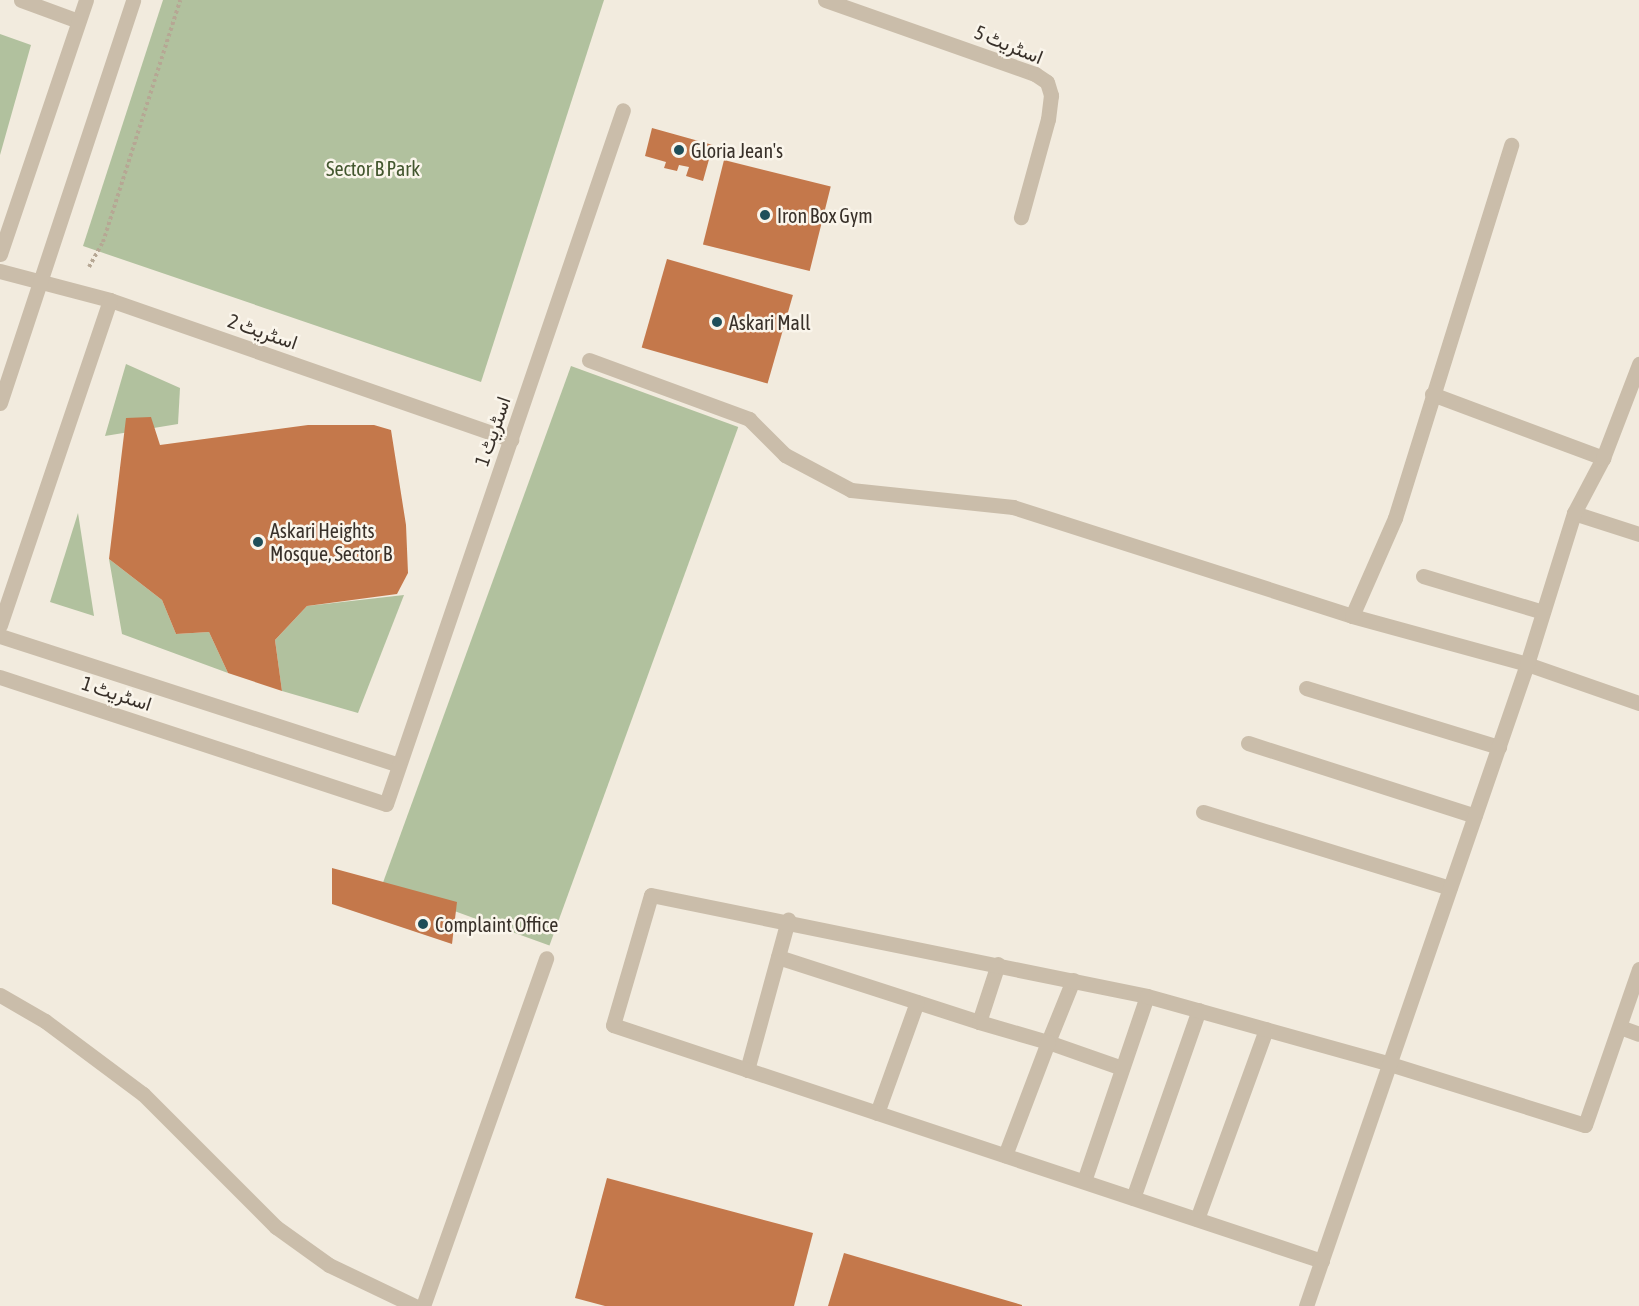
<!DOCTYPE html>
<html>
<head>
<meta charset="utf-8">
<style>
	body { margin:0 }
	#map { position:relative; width:1639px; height:1306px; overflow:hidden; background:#f2ebde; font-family:"Asap Condensed",Vazirmatn,sans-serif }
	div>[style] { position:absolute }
	.green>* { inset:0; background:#b1c19e; transform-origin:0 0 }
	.building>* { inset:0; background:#c4784b; transform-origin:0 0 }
	.path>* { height:4px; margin-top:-2px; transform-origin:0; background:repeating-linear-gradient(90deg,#b6a794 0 3px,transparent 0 6px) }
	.minor>* { height:15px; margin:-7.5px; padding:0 7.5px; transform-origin:7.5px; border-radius:7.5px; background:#cabdaa }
	.dots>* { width:16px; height:16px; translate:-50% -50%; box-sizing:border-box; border:3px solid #faf5eb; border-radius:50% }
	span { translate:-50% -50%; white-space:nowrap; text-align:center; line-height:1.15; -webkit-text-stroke:5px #faf5eb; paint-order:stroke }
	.street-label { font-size:20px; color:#383029 }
	.poi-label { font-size:20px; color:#383029 }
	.left { translate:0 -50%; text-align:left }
	.park-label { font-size:20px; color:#42562e }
</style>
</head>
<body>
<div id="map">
	<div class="green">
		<div style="clip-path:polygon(163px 0,604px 0,481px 382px,83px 246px)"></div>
		<div style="clip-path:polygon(0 34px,31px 45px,0 155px)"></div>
		<div style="clip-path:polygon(126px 364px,180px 388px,178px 424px,105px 436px)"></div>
		<div style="left:571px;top:366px;width:178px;height:552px;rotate:20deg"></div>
		<div style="clip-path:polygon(78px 513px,94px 616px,50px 602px)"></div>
		<div style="clip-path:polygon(109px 559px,162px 600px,176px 634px,209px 632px,228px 673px,122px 634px)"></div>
		<div style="clip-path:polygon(404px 595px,358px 713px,282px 691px,275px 640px,307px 606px)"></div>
	</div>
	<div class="building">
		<div style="clip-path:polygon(652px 128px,713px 145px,703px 181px,686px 176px,689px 167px,679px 165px,677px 171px,664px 168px,666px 162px,645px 156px)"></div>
		<div style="left:724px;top:160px;width:110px;height:87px;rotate:14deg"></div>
		<div style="left:667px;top:259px;width:131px;height:92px;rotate:16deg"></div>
		<div style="clip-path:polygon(151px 417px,160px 445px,308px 425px,374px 425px,391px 430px,406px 525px,408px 573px,397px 594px,307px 606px,275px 640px,282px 691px,228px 673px,209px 632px,176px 634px,162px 600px,109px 559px,126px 418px)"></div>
		<div style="clip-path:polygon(332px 868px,457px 902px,452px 944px,332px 904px)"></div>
		<div style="clip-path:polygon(607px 1178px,813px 1233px,794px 1306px,605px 1306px,575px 1298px)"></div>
		<div style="clip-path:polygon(844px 1253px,1022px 1305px,1022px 1306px,828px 1306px)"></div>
	</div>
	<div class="path">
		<div style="left:89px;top:267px;width:29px;rotate:-61deg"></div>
		<div style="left:103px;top:242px;width:254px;rotate:-72.3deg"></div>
	</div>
	<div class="minor">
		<div style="left:21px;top:0;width:61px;rotate:20.2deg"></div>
		<div style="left:825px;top:0;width:223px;rotate:19.4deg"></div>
		<div style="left:1035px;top:74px;width:14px;rotate:34deg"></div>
		<div style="left:1047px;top:82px;width:14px;rotate:73deg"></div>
		<div style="left:1051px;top:95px;width:24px;rotate:97deg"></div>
		<div style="left:1048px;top:119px;width:102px;rotate:105.4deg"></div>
		<div style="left:0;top:254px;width:268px;rotate:-71.3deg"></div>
		<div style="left:0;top:271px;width:114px;rotate:14.8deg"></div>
		<div style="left:110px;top:300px;width:425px;rotate:19.2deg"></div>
		<div style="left:589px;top:360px;width:171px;rotate:20.2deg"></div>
		<div style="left:749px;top:419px;width:51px;rotate:45deg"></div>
		<div style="left:785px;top:455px;width:75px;rotate:27.9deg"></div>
		<div style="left:851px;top:490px;width:163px;rotate:6deg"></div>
		<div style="left:1013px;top:507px;width:356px;rotate:17.8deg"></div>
		<div style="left:1352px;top:616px;width:181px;rotate:15.3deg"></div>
		<div style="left:1527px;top:664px;width:119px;rotate:19.2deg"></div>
		<div style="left:1432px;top:394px;width:183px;rotate:20.5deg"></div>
		<div style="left:0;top:403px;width:424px;rotate:-71.7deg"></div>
		<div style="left:1574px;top:513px;width:68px;rotate:17.9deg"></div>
		<div style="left:1423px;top:576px;width:125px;rotate:16.7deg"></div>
		<div style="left:1352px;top:616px;width:107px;rotate:-66.3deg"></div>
		<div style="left:1395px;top:518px;width:391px;rotate:-72.7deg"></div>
		<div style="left:0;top:625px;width:343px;rotate:-71.3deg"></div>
		<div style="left:0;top:636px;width:419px;rotate:17.9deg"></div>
		<div style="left:0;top:677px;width:406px;rotate:18.2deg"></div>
		<div style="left:386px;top:804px;width:733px;rotate:-71.15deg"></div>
		<div style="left:1306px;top:688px;width:202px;rotate:17deg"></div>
		<div style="left:1248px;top:743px;width:238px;rotate:17.8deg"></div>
		<div style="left:1203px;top:812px;width:258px;rotate:17.1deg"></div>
		<div style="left:778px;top:957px;width:211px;rotate:17.9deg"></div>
		<div style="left:979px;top:1022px;width:61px;rotate:-71.9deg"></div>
		<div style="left:1073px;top:980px;width:67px;rotate:112deg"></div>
		<div style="left:1048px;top:1042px;width:78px;rotate:19.4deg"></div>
		<div style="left:0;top:995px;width:52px;rotate:30deg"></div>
		<div style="left:45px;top:1021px;width:122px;rotate:36.7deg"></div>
		<div style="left:143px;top:1094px;width:188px;rotate:45deg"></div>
		<div style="left:276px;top:1227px;width:65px;rotate:35.6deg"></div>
		<div style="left:329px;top:1265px;width:95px;rotate:25.5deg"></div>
		<div style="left:979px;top:1022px;width:72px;rotate:16.2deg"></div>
		<div style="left:1048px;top:1042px;width:121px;rotate:110.8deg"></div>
		<div style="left:1620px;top:1027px;width:20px;rotate:20deg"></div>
		<div style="left:747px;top:1070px;width:156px;rotate:-74.7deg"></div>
		<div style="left:877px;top:1113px;width:118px;rotate:-70.2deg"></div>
		<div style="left:1084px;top:1181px;width:195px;rotate:-71.2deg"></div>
		<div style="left:1133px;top:1198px;width:199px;rotate:-70.7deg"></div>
		<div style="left:1197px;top:1219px;width:202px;rotate:-70deg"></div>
		<div style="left:1322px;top:1261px;width:747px;rotate:-161.59deg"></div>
		<div style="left:613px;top:1025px;width:135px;rotate:-73.7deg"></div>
		<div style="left:651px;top:895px;width:506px;rotate:11.51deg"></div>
		<div style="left:1147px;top:996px;width:252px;rotate:15.6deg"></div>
		<div style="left:1390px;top:1064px;width:204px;rotate:17.4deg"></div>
		<div style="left:1585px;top:1125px;width:165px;rotate:-70.9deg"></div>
		<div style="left:423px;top:1306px;width:369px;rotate:-70.5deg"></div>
		<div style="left:1306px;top:1306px;width:679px;rotate:-71deg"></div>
		<div style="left:1527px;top:664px;width:158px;rotate:-72.7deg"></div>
		<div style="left:1574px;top:513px;width:62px;rotate:-62.2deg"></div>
		<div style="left:1603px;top:458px;width:101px;rotate:-69deg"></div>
	</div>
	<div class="dots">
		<div style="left:679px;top:150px;background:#1f4e59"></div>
		<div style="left:765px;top:215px;background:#1f4e59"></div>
		<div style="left:717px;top:322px;background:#1f4e59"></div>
		<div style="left:258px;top:542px;background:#1f4e59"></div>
		<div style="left:423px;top:924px;background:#1f4e59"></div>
	</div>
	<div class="street-label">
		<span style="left:1009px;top:44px;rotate:22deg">اسٹریٹ 5</span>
		<span style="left:263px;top:331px;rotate:19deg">اسٹریٹ 2</span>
		<span style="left:492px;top:431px;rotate:-71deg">اسٹریٹ 1</span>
		<span style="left:117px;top:693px;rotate:18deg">اسٹریٹ 1</span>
	</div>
	<div class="poi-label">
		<span class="left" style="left:691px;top:150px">Gloria Jean's</span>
		<span class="left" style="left:777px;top:215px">Iron Box Gym</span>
		<span class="left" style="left:729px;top:322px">Askari Mall</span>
		<span class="left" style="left:270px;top:542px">Askari Heights<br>Mosque, Sector B</span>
		<span class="left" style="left:435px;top:924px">Complaint Office</span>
	</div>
	<div class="park-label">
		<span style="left:373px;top:168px">Sector B Park</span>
	</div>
</div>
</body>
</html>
